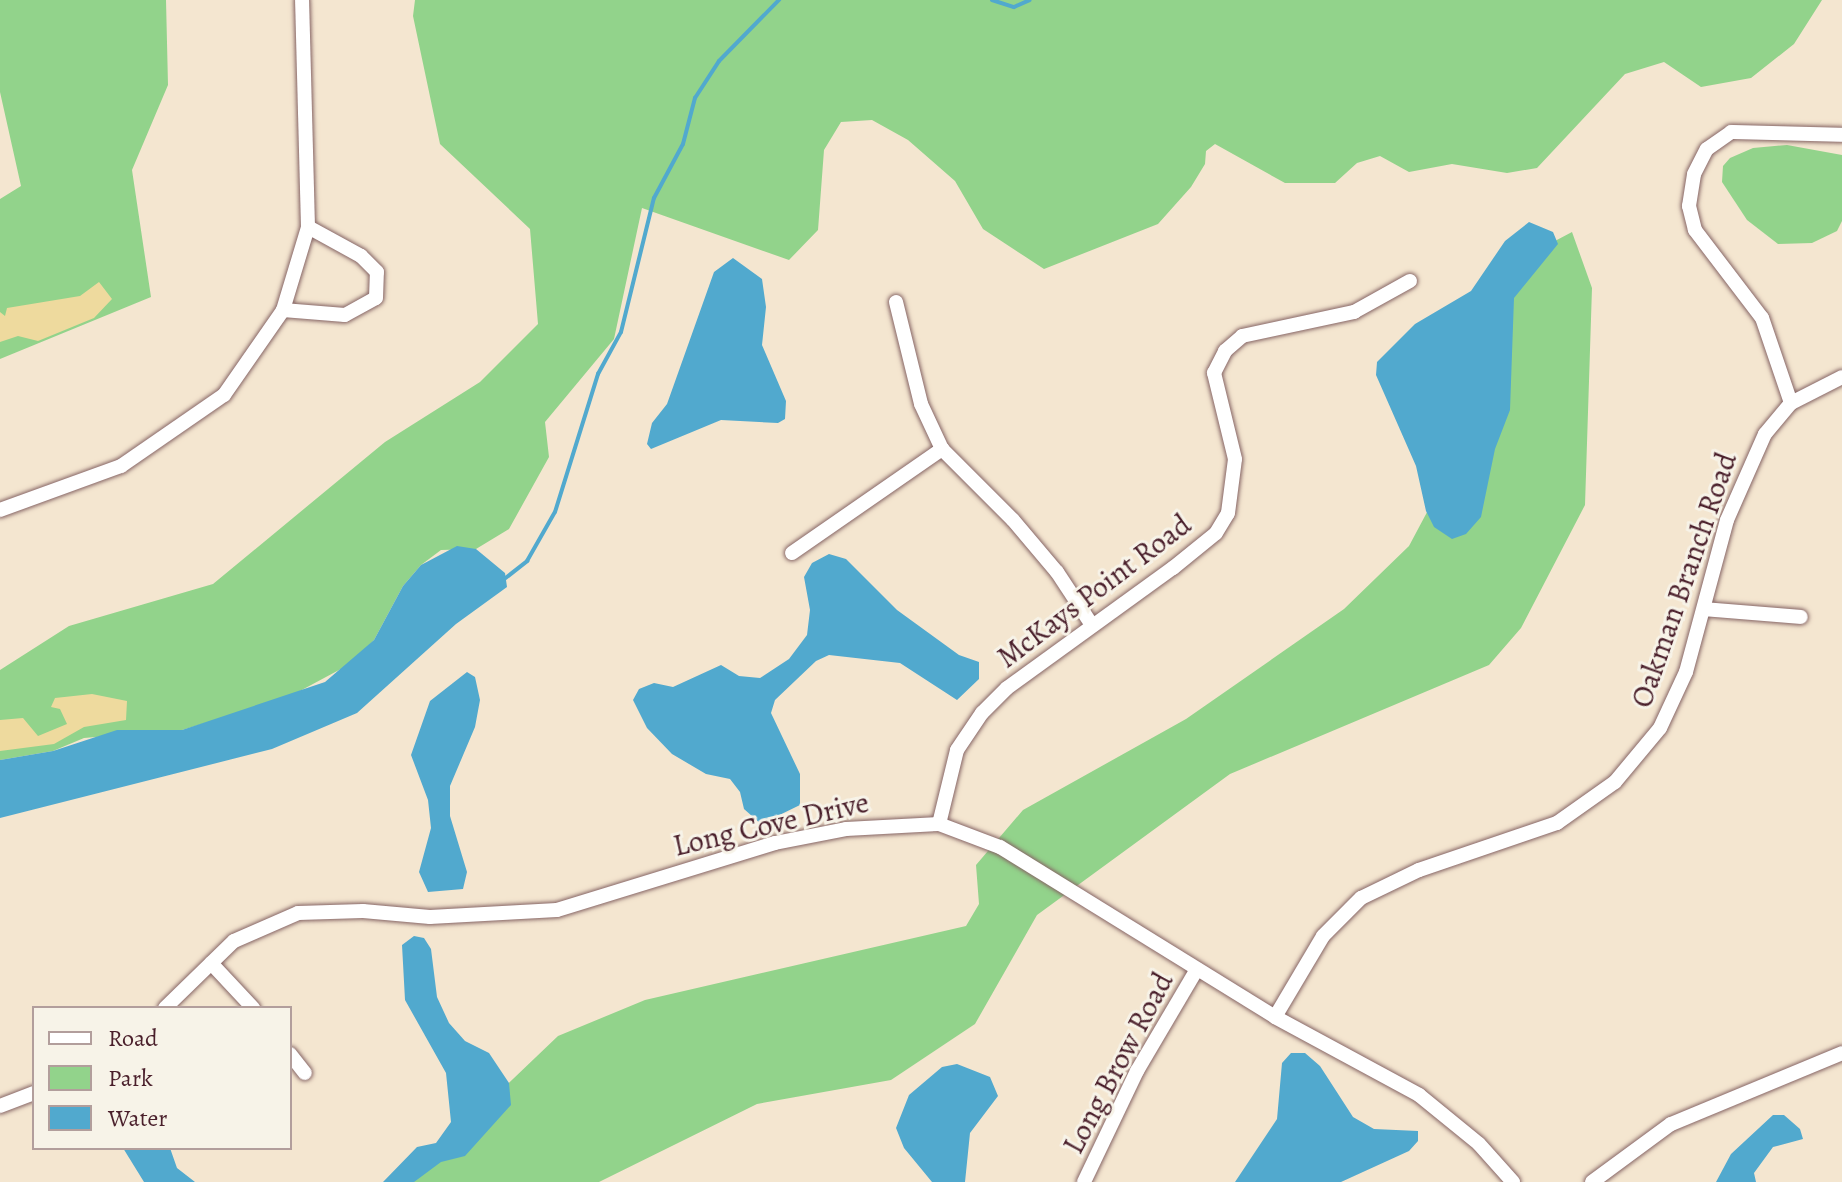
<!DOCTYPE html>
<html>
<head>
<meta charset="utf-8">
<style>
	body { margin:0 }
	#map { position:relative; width:1842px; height:1182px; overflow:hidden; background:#f4e6d0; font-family:Alegreya,serif }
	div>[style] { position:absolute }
	.green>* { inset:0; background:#92d38b }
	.sand>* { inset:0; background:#eeda9e }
	.water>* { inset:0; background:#51a9ce }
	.stream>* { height:4px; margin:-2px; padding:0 2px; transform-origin:2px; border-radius:2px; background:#51a9ce }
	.roads { filter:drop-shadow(0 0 2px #866565) drop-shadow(0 0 2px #866565) }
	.minor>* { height:14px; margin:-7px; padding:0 7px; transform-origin:7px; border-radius:7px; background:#fff }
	span { translate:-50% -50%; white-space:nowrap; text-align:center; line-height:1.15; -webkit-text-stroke:6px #f7f3e8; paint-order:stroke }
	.street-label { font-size:30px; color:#4a1f2b }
	.legend { position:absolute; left:32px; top:1006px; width:260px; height:144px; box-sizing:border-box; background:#f7f3e8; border:2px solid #b29e9c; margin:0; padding:10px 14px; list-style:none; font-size:24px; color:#4a1f2b }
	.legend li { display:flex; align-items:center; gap:16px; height:40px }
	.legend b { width:40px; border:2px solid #b29e9c }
</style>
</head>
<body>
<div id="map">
	<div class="green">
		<div style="clip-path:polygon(0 0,166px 0,168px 85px,132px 170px,151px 297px,0 359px,0 199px,21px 186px,0 92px)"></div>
		<div style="clip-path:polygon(415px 0,1822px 0,1794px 44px,1751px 78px,1701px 87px,1664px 62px,1625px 74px,1537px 168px,1507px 173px,1452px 164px,1409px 172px,1380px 156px,1357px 163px,1335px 183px,1285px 183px,1215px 144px,1206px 151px,1205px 164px,1191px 187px,1158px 224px,1044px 269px,983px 229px,955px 181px,908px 140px,872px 120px,841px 122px,824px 150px,818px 230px,789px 260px,642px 208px,614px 339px,545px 422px,549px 457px,509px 529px,476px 549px,441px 550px,421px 565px,403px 586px,374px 640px,352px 663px,285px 699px,182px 730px,84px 738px,53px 751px,0 760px,0 670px,69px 626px,213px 584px,385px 442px,480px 382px,538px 324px,530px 229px,440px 144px,413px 16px)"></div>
		<div style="clip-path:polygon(1787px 145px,1842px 155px,1842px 221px,1837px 231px,1812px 243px,1778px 244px,1747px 220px,1722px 182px,1723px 166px,1730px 158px,1753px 148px)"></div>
		<div style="clip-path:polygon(1572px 232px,1592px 288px,1585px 505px,1521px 628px,1489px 665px,1230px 774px,1037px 915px,975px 1024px,891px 1080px,757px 1104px,599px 1182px,405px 1182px,558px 1036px,645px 1000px,966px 926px,979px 904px,976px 865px,1023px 810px,1186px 719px,1344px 609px,1409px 546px,1450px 469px,1519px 260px)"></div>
	</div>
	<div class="sand">
		<div style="clip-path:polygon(99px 282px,112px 299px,94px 318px,38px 341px,18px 336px,0 342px,0 312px,5px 316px,7px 308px,80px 296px)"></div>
		<div style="clip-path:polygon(92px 694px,127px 701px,126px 720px,84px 727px,54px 744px,0 751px,0 720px,23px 718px,38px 736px,67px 724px,60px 709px,51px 707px,55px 698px)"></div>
	</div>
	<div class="water">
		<div style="clip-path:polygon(1529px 222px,1553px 232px,1558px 244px,1514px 298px,1510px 410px,1495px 449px,1481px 517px,1466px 534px,1452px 539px,1434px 527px,1426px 511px,1416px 466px,1376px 375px,1377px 362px,1415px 324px,1471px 291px,1505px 241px)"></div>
		<div style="clip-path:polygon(733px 258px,762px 279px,766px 307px,762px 345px,786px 401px,785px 419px,778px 423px,721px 420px,651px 449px,647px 444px,652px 423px,667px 404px,714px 272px)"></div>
		<div style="clip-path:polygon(457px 546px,476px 549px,505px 573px,507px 587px,456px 624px,357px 713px,272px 749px,0 818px,0 760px,53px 751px,117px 730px,182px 730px,325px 682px,374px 640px,403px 586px,421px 565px)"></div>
		<div style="clip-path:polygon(829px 554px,846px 559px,897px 610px,959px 655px,979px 662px,979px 679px,957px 700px,900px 663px,829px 655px,816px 661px,775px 700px,771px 713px,800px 774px,800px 805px,761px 824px,744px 809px,740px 792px,730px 779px,706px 774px,672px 754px,647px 728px,633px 700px,639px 689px,654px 683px,673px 687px,721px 665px,739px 676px,760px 678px,789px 659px,807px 635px,810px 610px,804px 577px,812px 563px)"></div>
		<div style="clip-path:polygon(467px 672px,475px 677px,480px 700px,475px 727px,450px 786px,450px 816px,467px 872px,463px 889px,428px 892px,419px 872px,431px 828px,428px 800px,411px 755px,430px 701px)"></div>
		<div style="clip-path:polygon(414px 936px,424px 938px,431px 949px,437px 997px,449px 1023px,465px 1041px,489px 1053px,509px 1083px,511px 1105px,465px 1156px,441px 1162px,414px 1182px,383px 1182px,417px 1147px,436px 1143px,451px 1122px,446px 1073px,405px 1000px,402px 945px)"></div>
		<div style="clip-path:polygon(1291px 1053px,1305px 1053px,1320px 1066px,1353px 1117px,1374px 1129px,1418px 1131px,1418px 1141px,1409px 1151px,1341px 1182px,1235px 1182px,1277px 1119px,1282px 1063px)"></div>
		<div style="clip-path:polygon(957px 1064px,990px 1077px,998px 1096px,970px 1133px,965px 1182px,932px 1182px,904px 1148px,896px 1128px,909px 1095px,942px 1067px)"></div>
		<div style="clip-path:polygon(1773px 1115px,1784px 1115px,1800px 1129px,1803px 1139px,1773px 1147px,1754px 1173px,1756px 1182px,1716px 1182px,1731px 1154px)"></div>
		<div style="clip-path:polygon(123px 1148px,170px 1148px,177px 1168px,195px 1182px,144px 1182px)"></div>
	</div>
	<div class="stream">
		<div style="left:992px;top:0;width:23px;rotate:18deg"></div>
		<div style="left:1014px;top:7px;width:17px;rotate:-24deg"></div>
		<div style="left:503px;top:580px;width:31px;rotate:-38deg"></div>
		<div style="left:527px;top:561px;width:56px;rotate:-60.3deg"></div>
		<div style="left:555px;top:512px;width:145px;rotate:-72.7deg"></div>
		<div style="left:598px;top:374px;width:48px;rotate:-61.3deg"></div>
		<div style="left:621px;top:332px;width:138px;rotate:-76.2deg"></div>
		<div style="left:654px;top:198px;width:61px;rotate:-61.8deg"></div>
		<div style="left:683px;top:144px;width:48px;rotate:-75.4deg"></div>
		<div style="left:695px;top:98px;width:44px;rotate:-57deg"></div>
		<div style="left:719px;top:61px;width:86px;rotate:-45.5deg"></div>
	</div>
	<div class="roads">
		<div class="minor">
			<div style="left:896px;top:302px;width:105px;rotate:76.2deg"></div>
			<div style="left:921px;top:404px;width:50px;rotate:65deg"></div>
			<div style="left:942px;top:449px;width:100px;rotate:45deg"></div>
			<div style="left:1013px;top:520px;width:68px;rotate:49.8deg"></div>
			<div style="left:1057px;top:572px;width:64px;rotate:56.6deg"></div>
			<div style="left:283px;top:310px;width:62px;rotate:4.6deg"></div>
			<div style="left:345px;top:315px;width:35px;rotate:-29deg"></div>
			<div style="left:376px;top:298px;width:26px;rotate:-88deg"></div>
			<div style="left:377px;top:272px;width:23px;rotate:-135deg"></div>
			<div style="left:361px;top:256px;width:60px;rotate:-151.3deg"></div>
			<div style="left:1791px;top:403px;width:90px;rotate:-108.8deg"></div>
			<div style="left:1762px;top:318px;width:111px;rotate:-127.3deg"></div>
			<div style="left:1695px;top:230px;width:25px;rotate:-104deg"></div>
			<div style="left:1689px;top:206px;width:32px;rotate:-81deg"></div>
			<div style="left:1694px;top:174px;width:28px;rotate:-63deg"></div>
			<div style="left:1707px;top:149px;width:29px;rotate:-35deg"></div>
			<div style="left:1731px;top:132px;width:111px;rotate:1.5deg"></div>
			<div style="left:0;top:510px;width:129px;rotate:-20deg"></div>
			<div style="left:121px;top:466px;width:125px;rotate:-34.6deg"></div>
			<div style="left:224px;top:395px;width:103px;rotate:-55.2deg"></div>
			<div style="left:283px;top:310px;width:87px;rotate:-73.2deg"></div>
			<div style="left:308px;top:227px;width:227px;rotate:-91.5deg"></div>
			<div style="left:792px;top:553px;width:183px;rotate:-34.7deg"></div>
			<div style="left:1704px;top:609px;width:97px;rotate:4.7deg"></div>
			<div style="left:939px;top:824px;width:76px;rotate:-76.3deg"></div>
			<div style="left:957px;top:750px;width:45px;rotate:-56deg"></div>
			<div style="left:982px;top:713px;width:35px;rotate:-45deg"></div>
			<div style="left:1007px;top:688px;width:205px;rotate:-35.9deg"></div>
			<div style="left:1173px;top:568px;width:55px;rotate:-39.1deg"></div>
			<div style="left:1216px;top:533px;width:23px;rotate:-59deg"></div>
			<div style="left:1228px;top:513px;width:54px;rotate:-82.6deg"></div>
			<div style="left:1235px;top:459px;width:89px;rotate:-103.7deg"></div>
			<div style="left:1214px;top:373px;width:25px;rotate:-63deg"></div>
			<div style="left:1225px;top:351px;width:23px;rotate:-41deg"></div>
			<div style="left:1242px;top:336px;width:115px;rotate:-12.1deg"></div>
			<div style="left:1354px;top:312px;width:64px;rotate:-29deg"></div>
			<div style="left:211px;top:963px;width:62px;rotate:47deg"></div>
			<div style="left:165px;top:1008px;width:96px;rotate:-44.2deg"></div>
			<div style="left:234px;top:941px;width:70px;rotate:-23.6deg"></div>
			<div style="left:298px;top:913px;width:65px;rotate:-1.8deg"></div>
			<div style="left:363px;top:911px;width:67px;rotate:5.1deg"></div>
			<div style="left:430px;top:917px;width:127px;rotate:-3.2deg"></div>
			<div style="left:557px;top:910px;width:228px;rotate:-17.1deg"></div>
			<div style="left:775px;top:843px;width:72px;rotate:-11.2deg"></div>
			<div style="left:846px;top:829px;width:93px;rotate:-3.1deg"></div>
			<div style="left:939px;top:824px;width:65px;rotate:20.7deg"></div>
			<div style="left:1000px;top:847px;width:323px;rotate:31.7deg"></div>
			<div style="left:1275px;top:1017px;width:164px;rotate:28.4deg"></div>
			<div style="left:1419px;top:1095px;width:77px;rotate:39.2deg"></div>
			<div style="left:1479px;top:1144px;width:51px;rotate:48.2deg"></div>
			<div style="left:1275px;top:1017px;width:94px;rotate:-59.3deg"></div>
			<div style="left:1323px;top:936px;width:54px;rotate:-45deg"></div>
			<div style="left:1361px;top:898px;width:64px;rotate:-25.8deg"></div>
			<div style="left:1419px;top:870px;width:146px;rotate:-18.8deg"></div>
			<div style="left:1557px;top:823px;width:71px;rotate:-35.3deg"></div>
			<div style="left:1615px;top:782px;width:70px;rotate:-50.2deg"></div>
			<div style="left:1660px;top:728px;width:62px;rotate:-65.1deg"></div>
			<div style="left:1686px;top:672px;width:157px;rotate:-74.9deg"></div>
			<div style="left:1727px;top:520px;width:94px;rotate:-66.2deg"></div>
			<div style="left:1765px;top:434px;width:40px;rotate:-50deg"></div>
			<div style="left:1791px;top:403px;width:57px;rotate:-27deg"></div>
			<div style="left:290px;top:1054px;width:24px;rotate:52deg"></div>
			<div style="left:0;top:1106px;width:36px;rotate:-21deg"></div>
			<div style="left:1084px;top:1182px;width:123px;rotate:-64.5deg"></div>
			<div style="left:1137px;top:1071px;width:118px;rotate:-59.5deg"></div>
			<div style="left:1592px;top:1182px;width:98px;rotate:-36.3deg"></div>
			<div style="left:1671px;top:1124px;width:185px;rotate:-22.5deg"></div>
		</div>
	</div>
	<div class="street-label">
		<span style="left:1684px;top:580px;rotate:-71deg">Oakman Branch Road</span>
		<span style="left:1094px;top:591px;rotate:-37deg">McKays Point Road</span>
		<span style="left:771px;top:824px;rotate:-13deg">Long Cove Drive</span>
		<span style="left:1118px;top:1063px;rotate:-62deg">Long Brow Road</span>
	</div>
	<ul class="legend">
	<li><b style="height:10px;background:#fff"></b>Road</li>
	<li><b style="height:22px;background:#92d38b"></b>Park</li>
	<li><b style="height:22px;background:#51a9ce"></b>Water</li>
	</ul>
</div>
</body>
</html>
